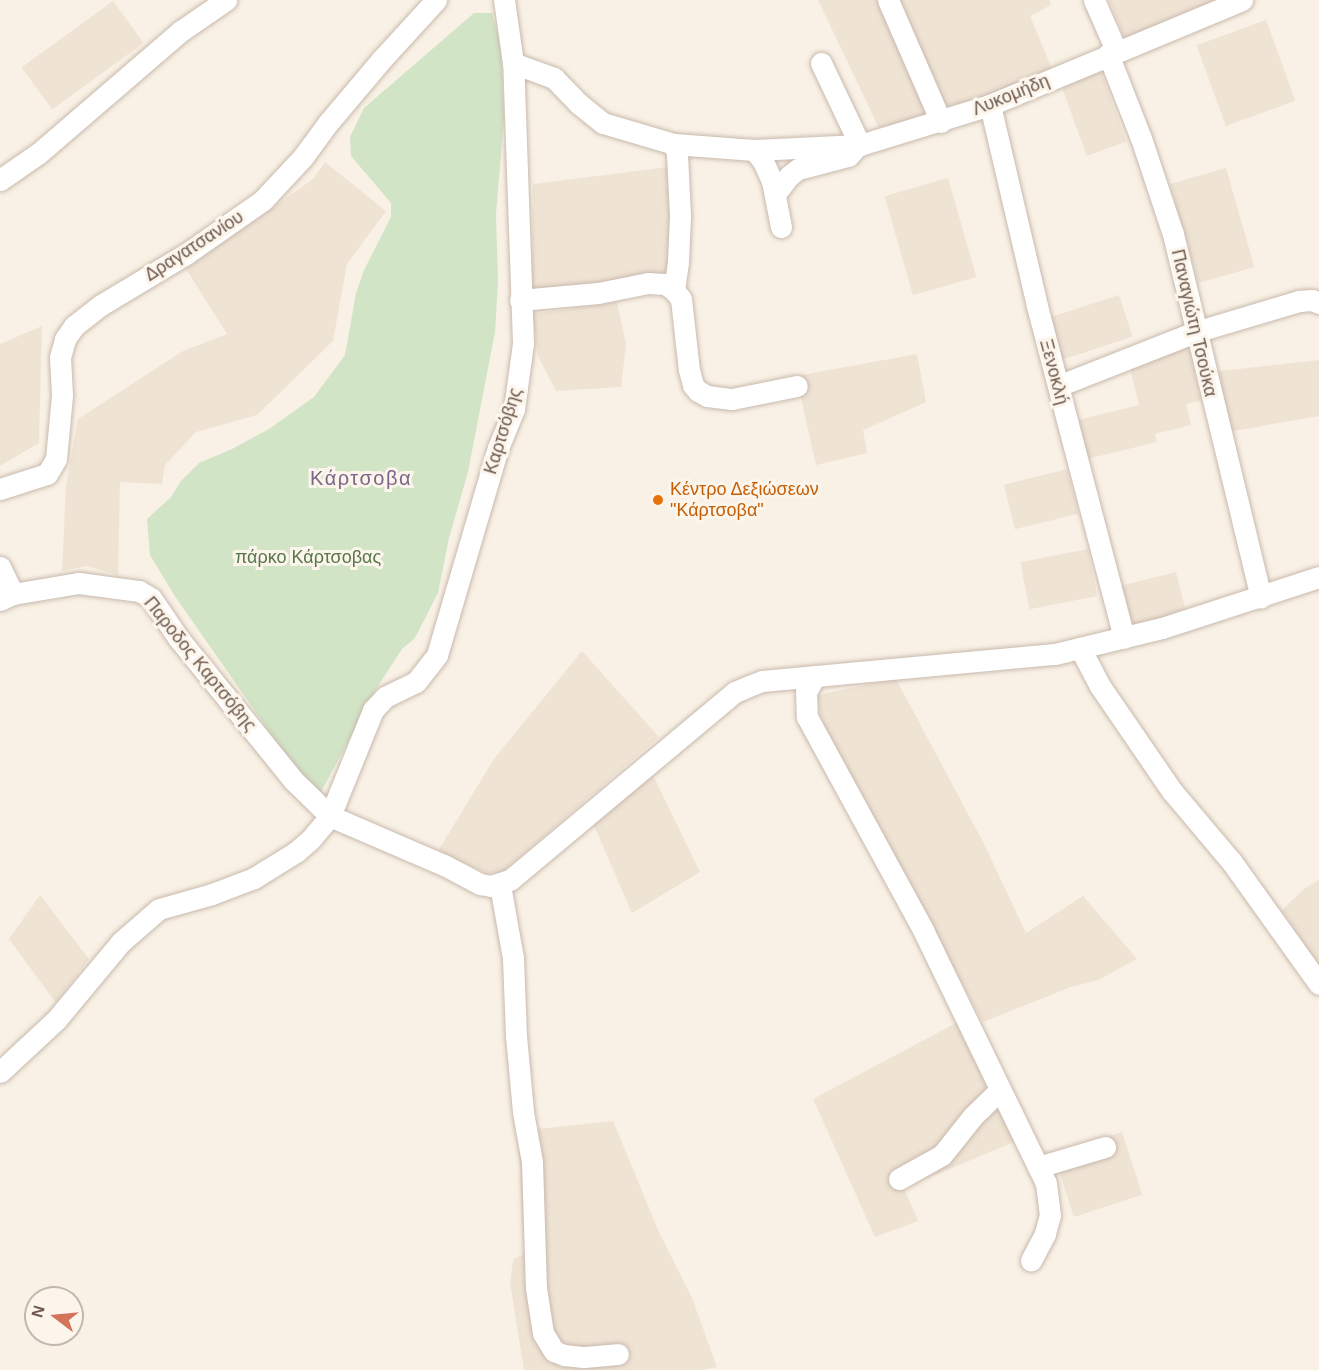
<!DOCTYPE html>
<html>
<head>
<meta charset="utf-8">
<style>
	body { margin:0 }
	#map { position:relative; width:1319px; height:1370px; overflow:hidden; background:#f9f1e5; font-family:Helvetica,sans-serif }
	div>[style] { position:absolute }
	.residential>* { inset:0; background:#efe3d4; transform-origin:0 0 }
	.green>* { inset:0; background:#d2e4c6 }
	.roads { filter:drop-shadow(0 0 2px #c8b9ad) drop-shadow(0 0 2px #c8b9ad) }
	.minor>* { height:21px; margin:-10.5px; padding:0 10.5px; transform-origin:10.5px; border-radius:10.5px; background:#fff }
	.dots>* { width:16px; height:16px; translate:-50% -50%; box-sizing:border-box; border:3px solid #fcf5eb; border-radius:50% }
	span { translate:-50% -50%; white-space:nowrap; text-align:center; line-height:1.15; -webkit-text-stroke:6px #fcf5eb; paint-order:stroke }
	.street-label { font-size:18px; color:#6e594e }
	.food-label { font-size:18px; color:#c56008 }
	.left { translate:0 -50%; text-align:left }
	.park-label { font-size:18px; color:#58784b }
	.neighbourhood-label { font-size:20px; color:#7d668b; letter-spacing:1.5px }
	.north { position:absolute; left:24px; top:1286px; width:60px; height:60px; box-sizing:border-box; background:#fcf5eb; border:2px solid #c3b7ac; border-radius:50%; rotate:286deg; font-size:16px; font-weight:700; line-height:24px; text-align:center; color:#6e594e }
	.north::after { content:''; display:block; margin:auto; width:21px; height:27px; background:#d3735a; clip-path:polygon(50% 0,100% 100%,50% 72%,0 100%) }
</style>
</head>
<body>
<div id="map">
	<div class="residential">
		<div style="clip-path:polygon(818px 0,1049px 0,1051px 5px,1030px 16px,1057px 81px,879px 128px)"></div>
		<div style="clip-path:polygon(1109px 0,1225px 0,1128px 46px)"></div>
		<div style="left:113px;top:1px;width:52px;height:113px;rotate:54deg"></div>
		<div style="left:1266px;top:20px;width:86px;height:74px;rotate:70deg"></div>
		<div style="left:1101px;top:72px;width:74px;height:42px;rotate:70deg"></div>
		<div style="clip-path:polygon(325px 162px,386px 211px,347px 264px,333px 341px,257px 415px,196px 432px,165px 465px,162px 484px,120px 482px,118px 575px,86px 566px,62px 571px,66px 486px,78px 419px,183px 351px,227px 334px,186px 269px,313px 179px)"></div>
		<div style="clip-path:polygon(684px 165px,683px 276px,532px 292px,533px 184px)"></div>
		<div style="left:1226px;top:168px;width:103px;height:58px;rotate:74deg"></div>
		<div style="left:948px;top:178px;width:103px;height:66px;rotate:74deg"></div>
		<div style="left:1119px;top:295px;width:44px;height:77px;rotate:72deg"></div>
		<div style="clip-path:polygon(617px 302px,626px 344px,621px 387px,556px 391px,538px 356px,533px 314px)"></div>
		<div style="clip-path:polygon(42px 326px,39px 443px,0 466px,0 344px)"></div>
		<div style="clip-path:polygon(1188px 346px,1201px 400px,1186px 404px,1191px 425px,1155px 434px,1157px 442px,1083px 460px,1074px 421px,1139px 405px,1128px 360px)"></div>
		<div style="clip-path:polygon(917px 354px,926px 402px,863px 430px,867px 453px,816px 465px,796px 376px)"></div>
		<div style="clip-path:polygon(1319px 360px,1319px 416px,1228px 432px,1212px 372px)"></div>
		<div style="left:1067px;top:469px;width:46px;height:65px;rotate:76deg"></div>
		<div style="left:1088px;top:549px;width:48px;height:69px;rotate:79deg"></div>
		<div style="left:1176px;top:572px;width:41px;height:61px;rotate:76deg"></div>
		<div style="clip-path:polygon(582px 651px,659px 737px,501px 873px,487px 873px,438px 851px,494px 759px)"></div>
		<div style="clip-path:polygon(896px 679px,983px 842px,1026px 933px,1083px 896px,1137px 959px,1098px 980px,1071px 987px,983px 1022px,826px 732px,816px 697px,827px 693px)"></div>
		<div style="clip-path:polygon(651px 771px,700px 872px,632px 913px,592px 821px)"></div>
		<div style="clip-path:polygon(1319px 880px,1319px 965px,1282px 910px,1305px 888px)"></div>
		<div style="clip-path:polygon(40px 895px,89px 959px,56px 1003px,9px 939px)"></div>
		<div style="clip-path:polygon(960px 1021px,1014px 1142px,904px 1188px,918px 1221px,875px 1237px,813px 1099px)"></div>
		<div style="clip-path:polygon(613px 1121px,659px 1232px,692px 1298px,717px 1367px,700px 1370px,524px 1370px,510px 1283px,513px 1259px,524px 1254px,518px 1131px)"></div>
		<div style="left:1122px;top:1132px;width:66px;height:72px;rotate:72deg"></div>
	</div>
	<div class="green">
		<div style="clip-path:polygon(474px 13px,492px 13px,501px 46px,504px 118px,496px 214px,498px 281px,495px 332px,468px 472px,449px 538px,438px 593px,415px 638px,402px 649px,378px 686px,321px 792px,301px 777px,174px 595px,150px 555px,147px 519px,171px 497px,181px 481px,199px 463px,232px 449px,269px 429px,314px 397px,345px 355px,356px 293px,364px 270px,391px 217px,391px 203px,351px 156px,350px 137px,364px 108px)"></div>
	</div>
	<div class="roads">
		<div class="minor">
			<div style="left:888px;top:0;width:133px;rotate:66.5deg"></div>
			<div style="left:1094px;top:0;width:55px;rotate:66.3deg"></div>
			<div style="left:1108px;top:54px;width:90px;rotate:68.6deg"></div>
			<div style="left:1141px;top:138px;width:101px;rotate:71.6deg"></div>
			<div style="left:1173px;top:234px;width:374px;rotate:76.4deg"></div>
			<div style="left:513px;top:63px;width:44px;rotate:20.1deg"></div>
			<div style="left:554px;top:78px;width:35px;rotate:46deg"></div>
			<div style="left:578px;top:103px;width:32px;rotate:39deg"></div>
			<div style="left:603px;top:123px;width:74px;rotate:16.5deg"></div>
			<div style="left:674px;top:144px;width:80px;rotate:4.3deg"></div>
			<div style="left:754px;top:150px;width:106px;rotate:-2.7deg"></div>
			<div style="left:860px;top:145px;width:136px;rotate:-17.1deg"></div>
			<div style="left:990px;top:105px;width:273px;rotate:-22.6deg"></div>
			<div style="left:821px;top:63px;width:91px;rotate:64.6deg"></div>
			<div style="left:990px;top:105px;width:206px;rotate:76.8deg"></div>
			<div style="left:1037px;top:306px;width:343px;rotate:75.3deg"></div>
			<div style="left:674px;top:144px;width:10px;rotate:73deg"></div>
			<div style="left:677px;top:154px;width:62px;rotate:87.2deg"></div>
			<div style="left:680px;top:216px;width:46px;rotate:92.5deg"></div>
			<div style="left:678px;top:262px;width:28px;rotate:98deg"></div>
			<div style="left:754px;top:150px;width:14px;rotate:51deg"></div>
			<div style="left:763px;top:161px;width:22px;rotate:66deg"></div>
			<div style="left:772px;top:181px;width:47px;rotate:78.9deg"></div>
			<div style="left:0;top:180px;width:47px;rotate:-34.7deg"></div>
			<div style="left:39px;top:153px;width:187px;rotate:-40.7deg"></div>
			<div style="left:181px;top:31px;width:55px;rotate:-34.6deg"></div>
			<div style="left:776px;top:193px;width:21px;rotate:-53deg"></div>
			<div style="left:789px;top:176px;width:11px;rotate:-38deg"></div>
			<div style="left:798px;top:169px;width:52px;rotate:-14.6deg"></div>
			<div style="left:848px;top:156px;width:7px;rotate:-45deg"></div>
			<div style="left:520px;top:300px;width:78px;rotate:-5.1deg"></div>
			<div style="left:598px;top:293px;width:51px;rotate:-11.3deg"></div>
			<div style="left:648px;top:283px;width:17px;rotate:3deg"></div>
			<div style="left:665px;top:284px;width:11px;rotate:34deg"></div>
			<div style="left:674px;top:290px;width:11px;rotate:52deg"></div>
			<div style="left:681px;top:299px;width:71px;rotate:83.6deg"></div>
			<div style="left:689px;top:370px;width:16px;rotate:75deg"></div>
			<div style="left:693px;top:385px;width:8px;rotate:50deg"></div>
			<div style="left:698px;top:391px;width:10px;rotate:29deg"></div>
			<div style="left:707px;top:396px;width:25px;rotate:7deg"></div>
			<div style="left:732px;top:399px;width:66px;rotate:-11.3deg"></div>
			<div style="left:1058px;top:386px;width:147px;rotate:-21.5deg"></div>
			<div style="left:1195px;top:332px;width:109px;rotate:-16.6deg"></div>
			<div style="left:1299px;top:301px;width:13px;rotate:-4deg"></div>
			<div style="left:1312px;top:300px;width:8px;rotate:23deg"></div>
			<div style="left:0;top:489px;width:49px;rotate:-17.7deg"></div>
			<div style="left:47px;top:474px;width:17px;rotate:-59deg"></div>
			<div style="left:56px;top:459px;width:64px;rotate:-84.6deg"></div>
			<div style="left:62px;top:395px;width:38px;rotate:-93deg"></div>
			<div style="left:60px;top:357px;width:19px;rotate:-74deg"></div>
			<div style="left:65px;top:339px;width:16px;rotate:-55deg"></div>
			<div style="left:74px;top:326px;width:34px;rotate:-38deg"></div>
			<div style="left:101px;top:305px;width:99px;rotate:-31deg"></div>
			<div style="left:186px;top:254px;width:94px;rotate:-35deg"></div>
			<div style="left:263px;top:200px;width:59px;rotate:-47.1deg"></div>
			<div style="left:303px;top:157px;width:42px;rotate:-53.7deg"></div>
			<div style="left:328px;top:123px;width:84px;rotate:-49.8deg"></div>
			<div style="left:382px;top:59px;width:80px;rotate:-47.5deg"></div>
			<div style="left:0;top:567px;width:30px;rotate:64deg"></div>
			<div style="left:0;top:600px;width:14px;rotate:-25deg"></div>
			<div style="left:13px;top:594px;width:67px;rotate:-9.5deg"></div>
			<div style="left:79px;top:583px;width:61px;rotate:7.6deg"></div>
			<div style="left:139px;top:591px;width:14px;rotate:30deg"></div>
			<div style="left:151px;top:598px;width:50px;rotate:55.7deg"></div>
			<div style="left:179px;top:639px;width:181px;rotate:51deg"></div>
			<div style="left:293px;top:780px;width:52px;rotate:44.2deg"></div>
			<div style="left:330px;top:816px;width:124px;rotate:23.3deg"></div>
			<div style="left:444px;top:865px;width:41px;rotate:27.8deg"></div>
			<div style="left:480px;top:884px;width:11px;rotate:10deg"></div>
			<div style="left:491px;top:886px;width:20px;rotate:-18deg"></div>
			<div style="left:510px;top:880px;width:293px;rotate:-39.9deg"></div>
			<div style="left:735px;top:692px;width:15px;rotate:-23deg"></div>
			<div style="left:749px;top:686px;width:14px;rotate:-21deg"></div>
			<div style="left:762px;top:681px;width:294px;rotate:-5.3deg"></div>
			<div style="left:1055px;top:654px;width:110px;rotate:-13.7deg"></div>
			<div style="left:1162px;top:628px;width:165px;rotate:-18deg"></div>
			<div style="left:1080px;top:648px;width:43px;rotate:62.2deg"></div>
			<div style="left:1100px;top:686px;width:127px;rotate:55.6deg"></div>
			<div style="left:1172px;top:791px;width:92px;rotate:49.9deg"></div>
			<div style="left:1231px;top:861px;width:151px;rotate:54.4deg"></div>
			<div style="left:815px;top:676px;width:18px;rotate:119deg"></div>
			<div style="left:806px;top:692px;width:25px;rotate:88deg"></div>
			<div style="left:807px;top:717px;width:243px;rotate:61.4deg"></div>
			<div style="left:923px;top:930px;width:281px;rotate:64.1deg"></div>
			<div style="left:1046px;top:1183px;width:32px;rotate:83deg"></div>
			<div style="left:1050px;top:1215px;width:20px;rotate:105deg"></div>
			<div style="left:1045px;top:1234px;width:30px;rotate:118deg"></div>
			<div style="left:500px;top:885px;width:74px;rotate:79.9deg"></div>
			<div style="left:513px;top:958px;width:78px;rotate:87.8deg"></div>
			<div style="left:516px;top:1036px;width:76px;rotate:84.7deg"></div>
			<div style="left:523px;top:1112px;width:51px;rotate:79.8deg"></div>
			<div style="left:532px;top:1162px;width:126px;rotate:88.2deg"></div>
			<div style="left:536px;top:1288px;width:46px;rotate:81.2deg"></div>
			<div style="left:543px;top:1333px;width:21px;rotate:59deg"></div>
			<div style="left:554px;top:1351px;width:11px;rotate:22deg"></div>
			<div style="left:564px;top:1355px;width:20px;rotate:6deg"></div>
			<div style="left:584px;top:1357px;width:34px;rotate:-5deg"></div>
			<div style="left:0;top:1072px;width:76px;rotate:-42.9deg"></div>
			<div style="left:56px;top:1020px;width:102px;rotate:-50.2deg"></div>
			<div style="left:121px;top:942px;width:50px;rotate:-41deg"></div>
			<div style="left:159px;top:909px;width:55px;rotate:-15.8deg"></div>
			<div style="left:212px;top:894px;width:45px;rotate:-20.9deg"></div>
			<div style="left:254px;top:878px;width:49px;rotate:-31.8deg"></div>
			<div style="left:296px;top:852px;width:18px;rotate:-41deg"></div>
			<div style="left:310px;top:840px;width:31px;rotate:-50deg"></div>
			<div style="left:330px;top:816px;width:114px;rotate:-67.9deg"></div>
			<div style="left:373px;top:710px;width:18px;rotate:-47deg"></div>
			<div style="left:385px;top:697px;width:34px;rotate:-26deg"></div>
			<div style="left:416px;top:682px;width:34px;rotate:-52deg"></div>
			<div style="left:437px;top:655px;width:216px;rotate:-73.6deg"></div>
			<div style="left:498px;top:448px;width:42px;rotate:-67.7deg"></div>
			<div style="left:514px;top:409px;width:67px;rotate:-82.2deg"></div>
			<div style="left:523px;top:343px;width:280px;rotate:-92deg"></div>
			<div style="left:513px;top:63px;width:64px;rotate:-98.1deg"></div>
			<div style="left:1038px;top:1167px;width:70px;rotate:-16.6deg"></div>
			<div style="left:899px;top:1179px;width:49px;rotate:-29.2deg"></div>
			<div style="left:942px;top:1155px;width:50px;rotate:-51.5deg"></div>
			<div style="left:973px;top:1116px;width:37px;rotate:-44deg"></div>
		</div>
	</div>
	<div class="dots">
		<div style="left:658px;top:500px;background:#e8710a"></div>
	</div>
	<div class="street-label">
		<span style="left:1011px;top:95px;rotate:-22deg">Λυκομήδη</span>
		<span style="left:194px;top:246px;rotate:-33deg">Δραγατσανίου</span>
		<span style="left:1194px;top:323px;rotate:77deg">Παναγιώτη Τσούκα</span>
		<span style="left:1054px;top:372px;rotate:75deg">Ξενοκλή</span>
		<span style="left:503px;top:431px;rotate:-73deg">Καρτσόβης</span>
		<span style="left:200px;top:664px;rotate:51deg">Παροδος Καρτσόβης</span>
	</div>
	<div class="food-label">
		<span class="left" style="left:670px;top:500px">Κέντρο Δεξιώσεων<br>"Κάρτσοβα"</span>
	</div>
	<div class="park-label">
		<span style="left:308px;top:557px">πάρκο Κάρτσοβας</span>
	</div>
	<div class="neighbourhood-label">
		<span style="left:361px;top:478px">Κάρτσοβα</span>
	</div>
	<div class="north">N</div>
</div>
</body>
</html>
